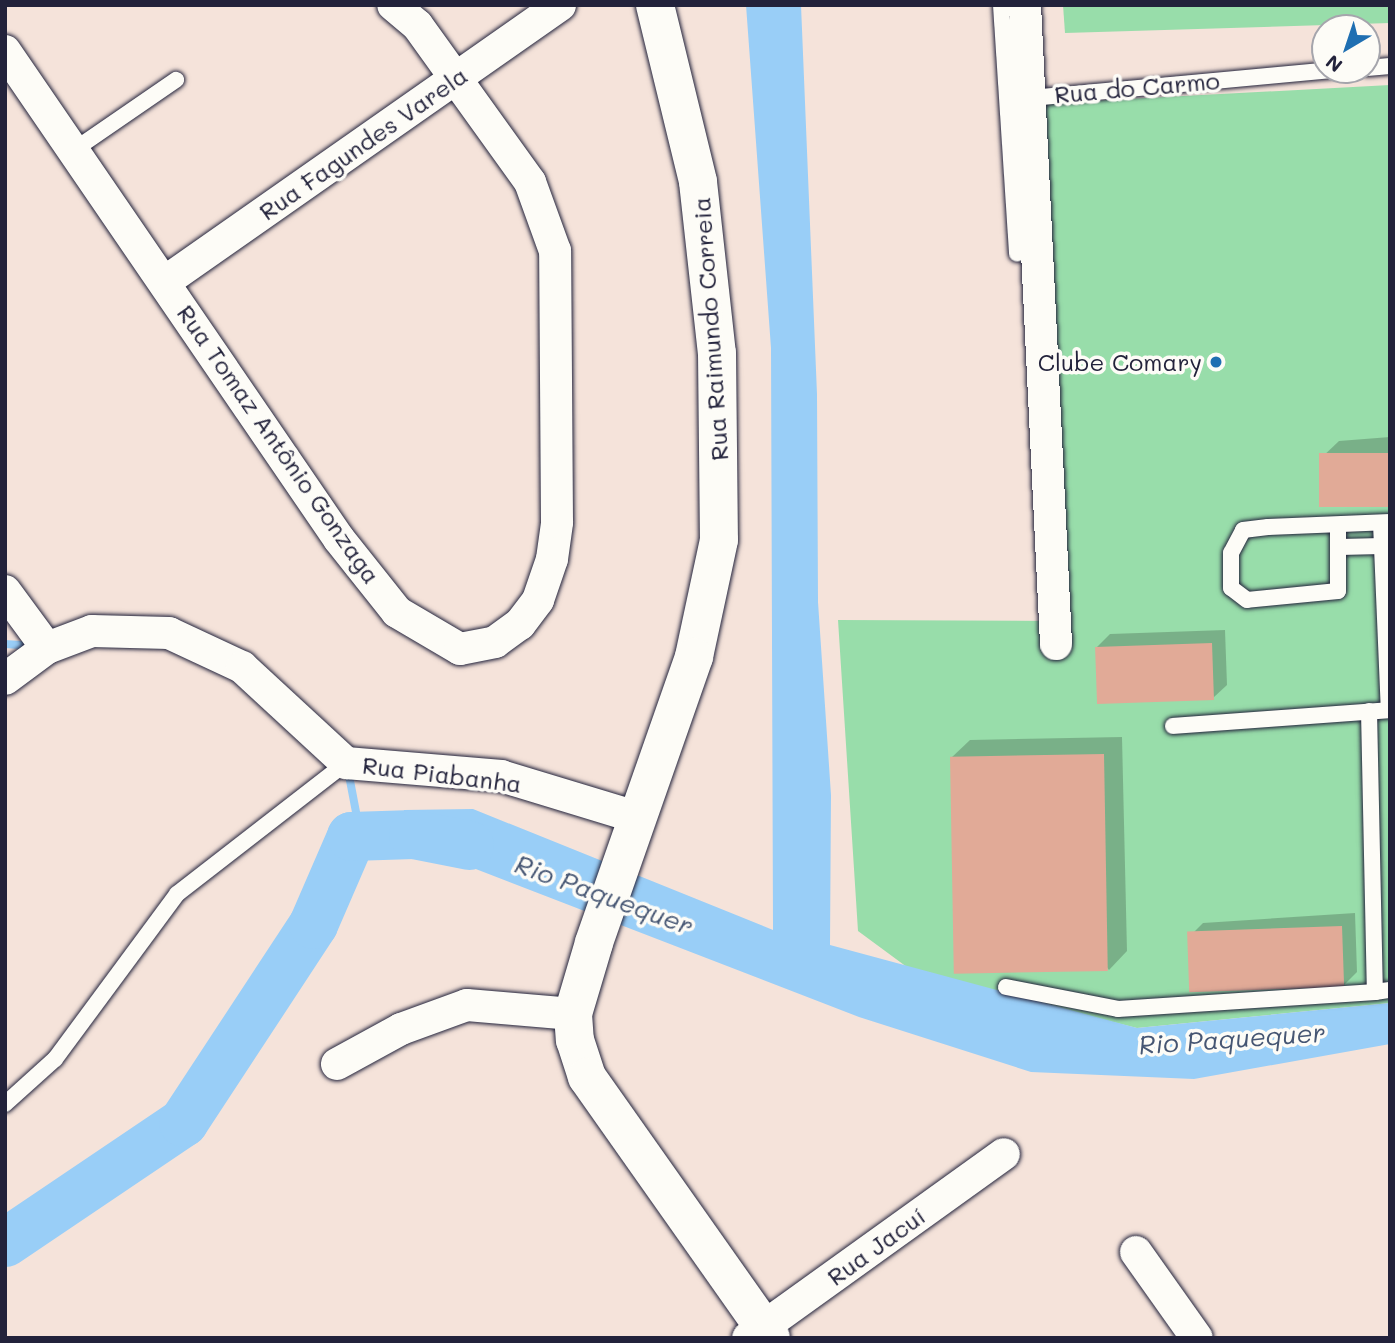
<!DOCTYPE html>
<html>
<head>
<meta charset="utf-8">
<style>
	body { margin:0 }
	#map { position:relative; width:1395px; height:1343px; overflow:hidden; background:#f5e3da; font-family:Mali,sans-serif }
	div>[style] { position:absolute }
	.green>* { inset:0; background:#98ddaa }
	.water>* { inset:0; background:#99cef7 }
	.shadow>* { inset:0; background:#0003 }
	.stream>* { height:8px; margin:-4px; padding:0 4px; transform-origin:4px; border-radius:4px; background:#99cef7 }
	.river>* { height:49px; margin:-24.5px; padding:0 24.5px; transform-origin:24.5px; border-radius:24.5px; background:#99cef7 }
	.building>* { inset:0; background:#e1aa97; transform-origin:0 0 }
	.roads { filter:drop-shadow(0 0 2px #22223b) drop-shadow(0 0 2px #22223b) }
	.lane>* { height:16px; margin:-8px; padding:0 8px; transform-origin:8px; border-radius:8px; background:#fdfcf7 }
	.street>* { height:32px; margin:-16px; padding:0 16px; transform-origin:16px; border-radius:16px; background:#fdfcf7 }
	.secondary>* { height:38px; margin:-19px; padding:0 19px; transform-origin:19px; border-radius:19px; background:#fdfcf7 }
	.dots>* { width:19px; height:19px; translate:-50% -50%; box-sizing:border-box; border:4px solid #fdfcf7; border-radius:50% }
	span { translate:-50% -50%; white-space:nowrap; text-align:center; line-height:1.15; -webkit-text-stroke:7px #fdfcf7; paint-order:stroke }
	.street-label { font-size:24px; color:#22223b }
	.poi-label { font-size:24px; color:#22223b }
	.right { translate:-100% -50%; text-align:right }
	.water-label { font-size:26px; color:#465673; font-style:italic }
	.frame { position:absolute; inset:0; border:7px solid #22223b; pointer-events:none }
	.north { position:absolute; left:1311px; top:14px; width:70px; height:70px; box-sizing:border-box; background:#fdfcf7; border:2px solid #a5a5ac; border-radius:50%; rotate:219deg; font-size:19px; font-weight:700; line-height:28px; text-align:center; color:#22223b }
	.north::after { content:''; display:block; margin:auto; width:24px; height:32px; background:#1f6fb2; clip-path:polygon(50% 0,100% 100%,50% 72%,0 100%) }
</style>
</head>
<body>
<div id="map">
	<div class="green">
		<div style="clip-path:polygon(1063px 5px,1390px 5px,1390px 23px,1065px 33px)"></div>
		<div style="clip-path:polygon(1390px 85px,1390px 1003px,1137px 1028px,915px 973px,858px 931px,838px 620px,1053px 621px,1033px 104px)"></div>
	</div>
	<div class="water">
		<div style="clip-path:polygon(746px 5px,801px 5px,817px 394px,818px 602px,831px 795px,830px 945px,1137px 1028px,1390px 1003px,1390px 1044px,1194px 1079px,1031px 1072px,859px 1017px,468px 866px,402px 857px,404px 810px,473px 809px,773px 930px,771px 348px)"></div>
	</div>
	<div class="shadow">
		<div style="clip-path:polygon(1390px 437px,1390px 505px,1320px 459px,1339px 441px)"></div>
		<div style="clip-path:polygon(1225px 630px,1227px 685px,1213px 698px,1096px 648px,1110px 634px)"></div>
		<div style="clip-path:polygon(1122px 737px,1127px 951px,1109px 970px,951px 758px,970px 740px)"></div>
		<div style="clip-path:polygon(1355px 913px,1357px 972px,1343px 986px,1189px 937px,1203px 923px)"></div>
	</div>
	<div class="stream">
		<div style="left:5px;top:644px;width:29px;rotate:4deg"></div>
		<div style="left:348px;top:770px;width:48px;rotate:79.2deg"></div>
		<div style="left:357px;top:817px;width:20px;rotate:108deg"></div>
	</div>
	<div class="river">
		<div style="left:5px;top:1242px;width:215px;rotate:-34deg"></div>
		<div style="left:183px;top:1122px;width:237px;rotate:-56.7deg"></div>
		<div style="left:313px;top:924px;width:96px;rotate:-66.6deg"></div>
		<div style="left:351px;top:836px;width:62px;rotate:-1.8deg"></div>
		<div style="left:413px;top:834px;width:57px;rotate:11.1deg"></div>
	</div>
	<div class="building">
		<div style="left:1390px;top:453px;width:54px;height:71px;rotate:90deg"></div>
		<div style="left:1212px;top:643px;width:57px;height:117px;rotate:88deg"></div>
		<div style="left:1104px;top:754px;width:217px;height:154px;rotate:89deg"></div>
		<div style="left:1342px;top:926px;width:61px;height:155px;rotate:88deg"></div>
	</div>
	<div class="roads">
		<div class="lane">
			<div style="left:1001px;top:5px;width:249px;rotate:86.3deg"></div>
			<div style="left:1367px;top:68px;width:23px;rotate:-5deg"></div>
			<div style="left:1031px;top:98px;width:305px;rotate:-5.3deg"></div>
			<div style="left:74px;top:150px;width:124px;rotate:-34.5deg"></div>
			<div style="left:1381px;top:523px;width:187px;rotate:87.6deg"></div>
			<div style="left:1338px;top:525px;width:66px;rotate:90deg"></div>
			<div style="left:1338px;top:591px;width:91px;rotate:174.4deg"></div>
			<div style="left:1247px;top:600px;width:20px;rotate:-143deg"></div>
			<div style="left:1231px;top:588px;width:35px;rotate:-90deg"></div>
			<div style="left:1231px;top:553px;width:26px;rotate:-62deg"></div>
			<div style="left:1243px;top:530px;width:25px;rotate:-7deg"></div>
			<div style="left:1268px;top:527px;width:122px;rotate:-2.3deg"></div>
			<div style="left:1340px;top:547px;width:42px;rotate:-1.4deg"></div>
			<div style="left:1369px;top:711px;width:281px;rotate:88.8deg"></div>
			<div style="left:1375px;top:992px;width:15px;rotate:-8deg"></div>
			<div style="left:1173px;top:726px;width:218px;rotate:-4.2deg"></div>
			<div style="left:1006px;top:987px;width:114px;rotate:11.1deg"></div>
			<div style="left:1118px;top:1009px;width:258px;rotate:-3.8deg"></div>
			<div style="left:5px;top:1104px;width:67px;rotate:-42deg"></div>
			<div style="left:55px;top:1059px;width:205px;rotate:-53.5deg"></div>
			<div style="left:177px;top:894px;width:214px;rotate:-37.8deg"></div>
		</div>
		<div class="street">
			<div style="left:1025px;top:5px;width:640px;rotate:87.22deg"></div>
			<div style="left:5px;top:51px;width:591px;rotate:55.61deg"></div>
			<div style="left:339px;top:539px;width:93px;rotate:51.5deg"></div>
			<div style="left:397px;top:612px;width:73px;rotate:30.4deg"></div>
			<div style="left:460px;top:649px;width:36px;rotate:-11deg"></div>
			<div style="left:495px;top:642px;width:31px;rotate:-36deg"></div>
			<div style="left:520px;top:624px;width:30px;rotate:-53deg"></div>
			<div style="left:538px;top:600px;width:43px;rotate:-71.1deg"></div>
			<div style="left:552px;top:559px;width:37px;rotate:-82deg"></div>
			<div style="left:557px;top:522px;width:271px;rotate:-90.4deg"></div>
			<div style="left:555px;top:251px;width:73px;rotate:-109.9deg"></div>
			<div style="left:530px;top:182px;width:193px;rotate:-125.7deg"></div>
			<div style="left:417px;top:25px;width:31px;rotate:-140deg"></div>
			<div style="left:166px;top:281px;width:481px;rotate:-35deg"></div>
			<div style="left:5px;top:591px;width:71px;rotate:53.6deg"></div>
			<div style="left:5px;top:679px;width:52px;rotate:-36.4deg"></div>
			<div style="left:47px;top:648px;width:48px;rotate:-20.7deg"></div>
			<div style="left:92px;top:631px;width:77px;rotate:1.5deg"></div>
			<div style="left:169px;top:633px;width:81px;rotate:25deg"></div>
			<div style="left:242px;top:667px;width:142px;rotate:42.7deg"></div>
			<div style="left:346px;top:763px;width:156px;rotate:4.8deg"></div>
			<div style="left:501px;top:776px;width:144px;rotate:16.9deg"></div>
			<div style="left:337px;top:1064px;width:73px;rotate:-28.7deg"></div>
			<div style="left:401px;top:1029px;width:70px;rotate:-20deg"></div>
			<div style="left:467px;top:1005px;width:106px;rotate:4.9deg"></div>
			<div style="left:1136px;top:1252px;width:105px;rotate:54.7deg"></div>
			<div style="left:748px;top:1338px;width:315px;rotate:-35.7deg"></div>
		</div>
		<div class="secondary">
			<div style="left:655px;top:5px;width:182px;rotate:76.3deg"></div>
			<div style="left:698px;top:182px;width:172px;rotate:83.7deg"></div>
			<div style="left:717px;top:353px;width:187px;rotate:89.4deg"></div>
			<div style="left:719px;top:540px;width:120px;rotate:102.1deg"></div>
			<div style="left:694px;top:657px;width:303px;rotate:109.3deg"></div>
			<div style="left:594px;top:943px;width:74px;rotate:106.5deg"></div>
			<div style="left:573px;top:1014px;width:26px;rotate:86deg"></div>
			<div style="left:575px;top:1040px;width:39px;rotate:72deg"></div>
			<div style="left:587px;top:1077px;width:319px;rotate:54.8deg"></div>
		</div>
	</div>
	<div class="dots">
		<div style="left:1216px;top:362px;background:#1f6fb2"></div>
	</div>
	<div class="street-label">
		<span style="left:1137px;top:87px;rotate:-5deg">Rua do Carmo</span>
		<span style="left:363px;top:143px;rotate:-35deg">Rua Fagundes Varela</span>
		<span style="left:710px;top:329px;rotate:-94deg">Rua Raimundo Correia</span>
		<span style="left:279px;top:444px;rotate:55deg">Rua Tomaz Antônio Gonzaga</span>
		<span style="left:442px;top:774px;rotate:7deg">Rua Piabanha</span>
		<span style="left:876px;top:1246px;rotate:-36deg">Rua Jacuí</span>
	</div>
	<div class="poi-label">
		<span class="right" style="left:1202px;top:362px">Clube Comary</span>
	</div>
	<div class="water-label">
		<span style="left:604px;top:895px;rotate:20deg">Rio Paquequer</span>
		<span style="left:1232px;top:1039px;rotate:-4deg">Rio Paquequer</span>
	</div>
	<div class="frame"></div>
	<div class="north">N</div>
</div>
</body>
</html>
